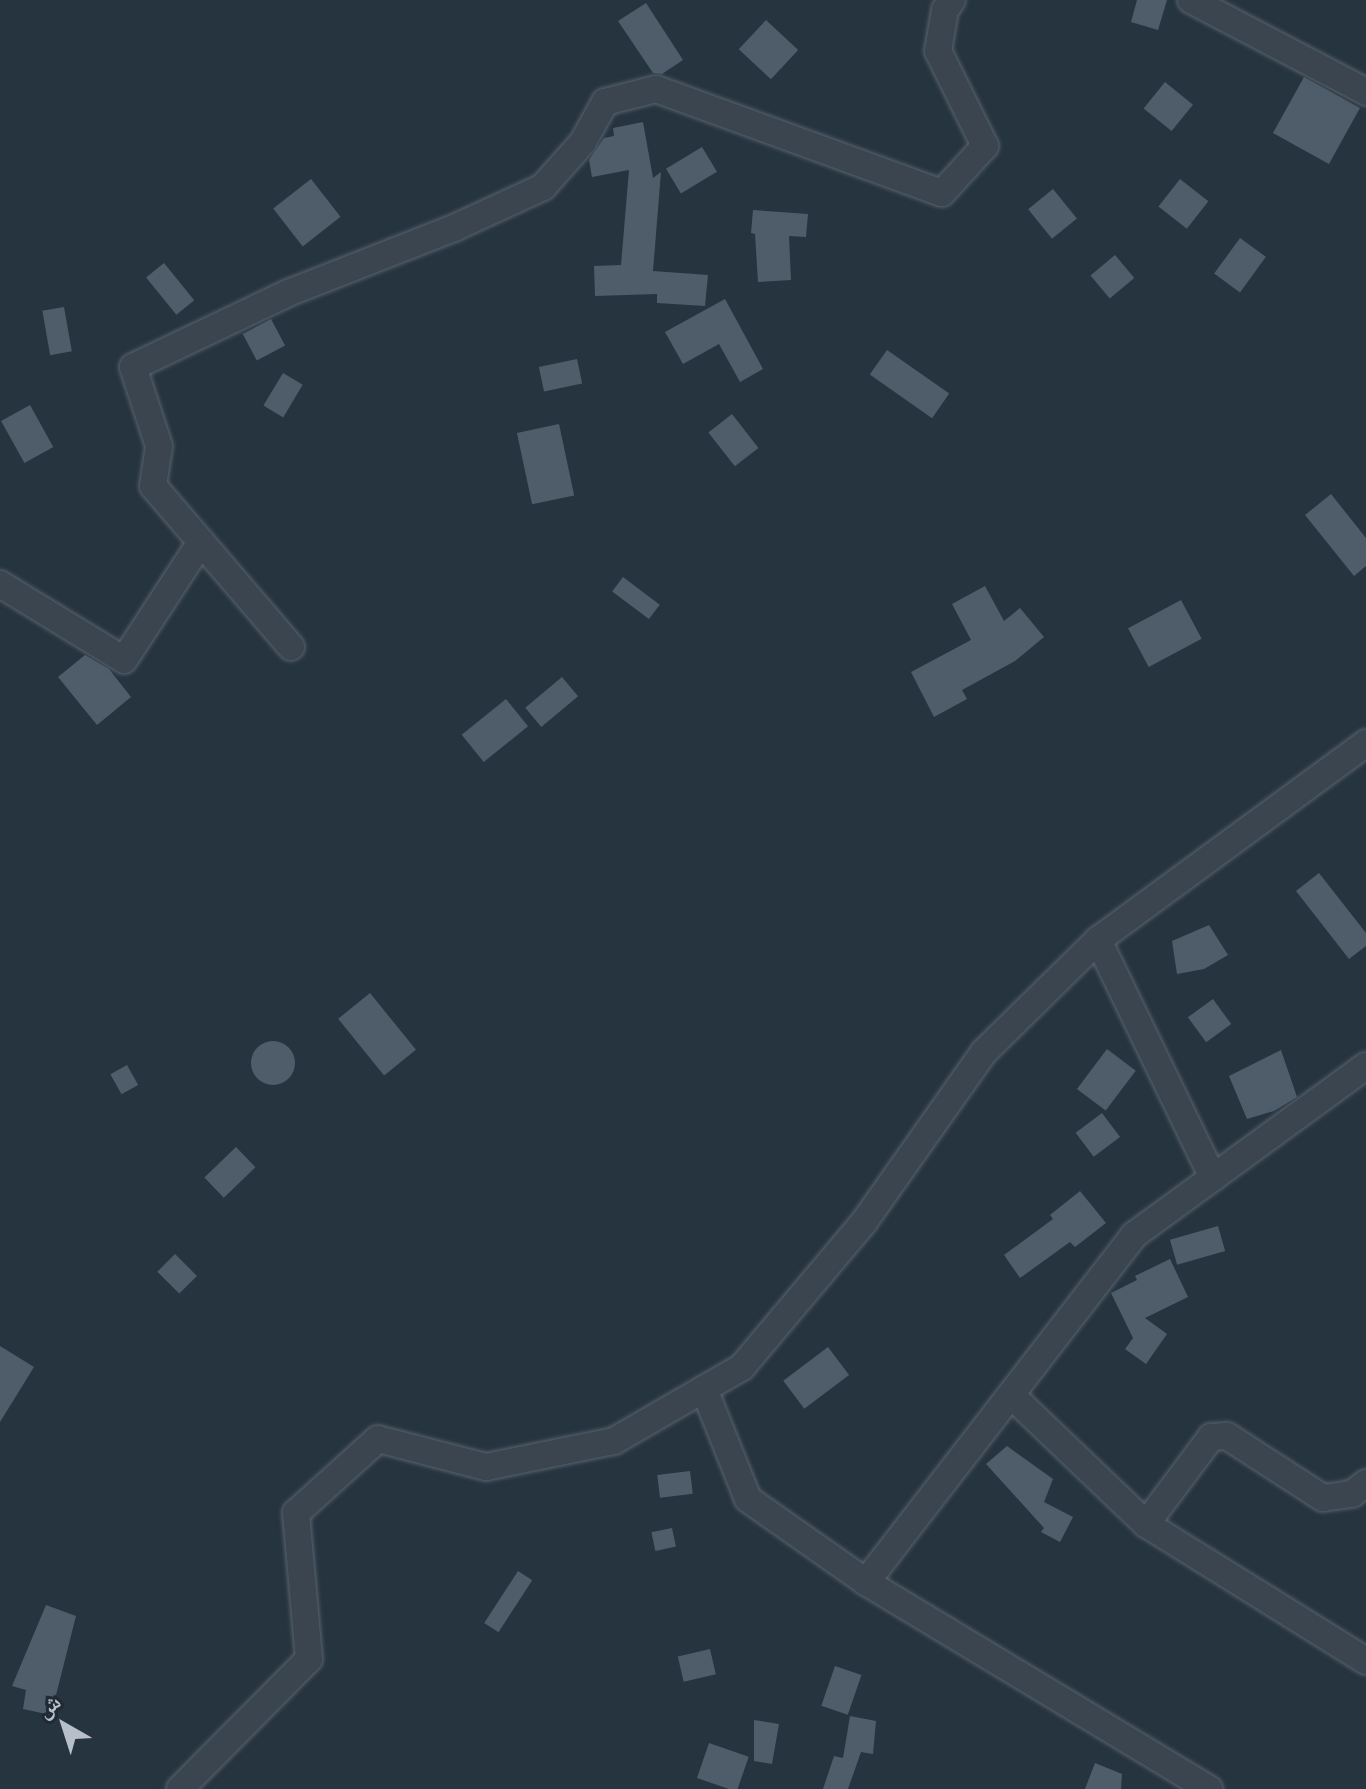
<!DOCTYPE html>
<html>
<head>
<meta charset="utf-8">
<style>
	body { margin:0 }
	#map { position:relative; width:1366px; height:1789px; overflow:hidden; background:#263440; font-family:Roboto,"Noto Naskh Arabic",sans-serif }
	div>[style] { position:absolute }
	.building>* { inset:0; background:#4f5d6a; transform-origin:0 0 }
	.round { border-radius:50% }
	.roads { filter:drop-shadow(0 0 2px #58636d) drop-shadow(0 0 2px #58636d) }
	.street>* { height:26px; margin:-13px; padding:0 13px; transform-origin:13px; border-radius:13px; background:#3a4550 }
	span { translate:-50% -50%; white-space:nowrap; text-align:center; line-height:1.15; -webkit-text-stroke:7px #1f2a35; paint-order:stroke }
	.north { position:absolute; left:24px; top:1685px; width:80px; height:80px; -webkit-text-stroke:6px #1f2a35; paint-order:stroke; rotate:321deg; font-size:22px; font-weight:700; line-height:32px; text-align:center; color:#b7c0ca }
	.north::after { content:''; display:block; margin:auto; width:28px; height:36px; background:#b7c0ca; clip-path:polygon(50% 0,100% 100%,50% 72%,0 100%) }
</style>
</head>
<body>
<div id="map">
	<div class="building">
		<div style="clip-path:polygon(1137px 0,1167px 0,1158px 30px,1131px 22px)"></div>
		<div style="clip-path:polygon(646px 3px,683px 60px,662px 74px,653px 73px,618px 21px)"></div>
		<div style="left:766px;top:20px;width:44px;height:40px;rotate:43deg"></div>
		<div style="left:1304px;top:77px;width:64px;height:64px;rotate:29deg"></div>
		<div style="left:1165px;top:82px;width:36px;height:34px;rotate:39deg"></div>
		<div style="clip-path:polygon(643px 122px,653px 178px,661px 172px,653px 271px,708px 275px,705px 306px,657px 303px,657px 294px,595px 296px,594px 266px,621px 265px,629px 170px,592px 177px,589px 160px,604px 138px,614px 136px,613px 128px)"></div>
		<div style="left:702px;top:147px;width:29px;height:42px;rotate:59deg"></div>
		<div style="left:311px;top:179px;width:48px;height:48px;rotate:52deg"></div>
		<div style="left:1180px;top:179px;width:36px;height:35px;rotate:38deg"></div>
		<div style="left:1053px;top:189px;width:38px;height:32px;rotate:51deg"></div>
		<div style="clip-path:polygon(753px 210px,808px 214px,806px 237px,789px 236px,791px 280px,758px 282px,755px 234px,751px 233px)"></div>
		<div style="left:1240px;top:238px;width:32px;height:44px;rotate:36deg"></div>
		<div style="left:1115px;top:255px;width:30px;height:32px;rotate:50deg"></div>
		<div style="left:164px;top:263px;width:48px;height:23px;rotate:51deg"></div>
		<div style="clip-path:polygon(725px 299px,763px 369px,740px 382px,719px 344px,683px 364px,665px 332px)"></div>
		<div style="left:64px;top:307px;width:45px;height:22px;rotate:80deg"></div>
		<div style="left:271px;top:319px;width:30px;height:32px;rotate:62deg"></div>
		<div style="left:887px;top:350px;width:76px;height:30px;rotate:35deg"></div>
		<div style="left:577px;top:359px;width:25px;height:39px;rotate:78deg"></div>
		<div style="left:283px;top:373px;width:23px;height:38px;rotate:31deg"></div>
		<div style="left:30px;top:405px;width:48px;height:33px;rotate:61deg"></div>
		<div style="left:732px;top:414px;width:43px;height:30px;rotate:52deg"></div>
		<div style="left:559px;top:424px;width:73px;height:43px;rotate:78deg"></div>
		<div style="clip-path:polygon(1331px 494px,1366px 538px,1366px 566px,1354px 576px,1305px 515px)"></div>
		<div style="left:623px;top:577px;width:46px;height:18px;rotate:37deg"></div>
		<div style="clip-path:polygon(985px 586px,1004px 621px,1020px 608px,1044px 637px,1015px 661px,962px 690px,967px 699px,934px 717px,911px 672px,971px 640px,952px 604px)"></div>
		<div style="left:1181px;top:600px;width:44px;height:60px;rotate:62deg"></div>
		<div style="clip-path:polygon(85px 655px,109px 669px,131px 697px,97px 725px,58px 677px)"></div>
		<div style="left:562px;top:677px;width:25px;height:48px;rotate:50deg"></div>
		<div style="left:506px;top:699px;width:35px;height:57px;rotate:51deg"></div>
		<div style="clip-path:polygon(1319px 873px,1366px 933px,1366px 946px,1349px 959px,1296px 891px)"></div>
		<div style="clip-path:polygon(1209px 925px,1228px 955px,1204px 969px,1177px 974px,1172px 941px)"></div>
		<div style="left:370px;top:993px;width:73px;height:41px;rotate:51deg"></div>
		<div style="left:1213px;top:999px;width:31px;height:31px;rotate:54deg"></div>
		<div class="round" style="left:251px;top:1041px;width:44px;height:44px"></div>
		<div style="left:1107px;top:1049px;width:36px;height:50px;rotate:37deg"></div>
		<div style="clip-path:polygon(1281px 1050px,1297px 1097px,1274px 1111px,1247px 1119px,1229px 1076px)"></div>
		<div style="left:127px;top:1065px;width:23px;height:19px;rotate:61deg"></div>
		<div style="left:1102px;top:1113px;width:30px;height:33px;rotate:53deg"></div>
		<div style="left:236px;top:1147px;width:28px;height:44px;rotate:46deg"></div>
		<div style="clip-path:polygon(1080px 1191px,1106px 1223px,1075px 1247px,1070px 1242px,1020px 1278px,1004px 1255px,1053px 1219px,1050px 1215px)"></div>
		<div style="left:1218px;top:1226px;width:26px;height:50px;rotate:74deg"></div>
		<div style="left:175px;top:1254px;width:31px;height:25px;rotate:45deg"></div>
		<div style="clip-path:polygon(1170px 1259px,1188px 1297px,1145px 1318px,1167px 1334px,1146px 1364px,1125px 1349px,1133px 1338px,1111px 1293px,1137px 1280px,1135px 1276px)"></div>
		<div style="clip-path:polygon(0 1346px,34px 1367px,0 1422px)"></div>
		<div style="left:828px;top:1347px;width:35px;height:56px;rotate:53deg"></div>
		<div style="clip-path:polygon(1007px 1446px,1053px 1479px,1044px 1502px,1073px 1517px,1060px 1542px,1041px 1532px,1044px 1528px,986px 1464px)"></div>
		<div style="left:690px;top:1471px;width:23px;height:33px;rotate:83deg"></div>
		<div style="left:672px;top:1528px;width:19px;height:21px;rotate:78deg"></div>
		<div style="left:518px;top:1571px;width:17px;height:62px;rotate:33deg"></div>
		<div style="clip-path:polygon(46px 1605px,76px 1616px,51px 1715px,23px 1709px,26px 1690px,12px 1686px)"></div>
		<div style="left:710px;top:1649px;width:26px;height:33px;rotate:77deg"></div>
		<div style="left:835px;top:1666px;width:28px;height:42px;rotate:19deg"></div>
		<div style="clip-path:polygon(850px 1716px,876px 1721px,873px 1754px,861px 1752px,848px 1789px,823px 1789px,834px 1756px,843px 1758px)"></div>
		<div style="clip-path:polygon(754px 1720px,779px 1724px,772px 1764px,754px 1761px)"></div>
		<div style="left:709px;top:1743px;width:42px;height:37px;rotate:19deg"></div>
		<div style="clip-path:polygon(1095px 1763px,1122px 1774px,1121px 1789px,1085px 1789px)"></div>
	</div>
	<div class="roads">
		<div class="street">
			<div style="left:1191px;top:0;width:198px;rotate:27.7deg"></div>
			<div style="left:0;top:584px;width:145px;rotate:31.5deg"></div>
			<div style="left:124px;top:660px;width:141px;rotate:-56.9deg"></div>
			<div style="left:291px;top:647px;width:212px;rotate:-130.6deg"></div>
			<div style="left:153px;top:486px;width:40px;rotate:-81.5deg"></div>
			<div style="left:159px;top:446px;width:83px;rotate:-108.2deg"></div>
			<div style="left:133px;top:367px;width:172px;rotate:-25.5deg"></div>
			<div style="left:288px;top:293px;width:178px;rotate:-21.4deg"></div>
			<div style="left:454px;top:228px;width:98px;rotate:-24.7deg"></div>
			<div style="left:543px;top:187px;width:60px;rotate:-48.4deg"></div>
			<div style="left:583px;top:142px;width:46px;rotate:-61.2deg"></div>
			<div style="left:605px;top:102px;width:53px;rotate:-14.3deg"></div>
			<div style="left:656px;top:89px;width:304px;rotate:20deg"></div>
			<div style="left:942px;top:193px;width:64px;rotate:-47.5deg"></div>
			<div style="left:985px;top:146px;width:106px;rotate:-116.3deg"></div>
			<div style="left:938px;top:51px;width:42px;rotate:-80.3deg"></div>
			<div style="left:945px;top:10px;width:12px;rotate:-55deg"></div>
			<div style="left:1098px;top:940px;width:264px;rotate:64.2deg"></div>
			<div style="left:704px;top:1389px;width:118px;rotate:68.2deg"></div>
			<div style="left:748px;top:1499px;width:144px;rotate:35.1deg"></div>
			<div style="left:866px;top:1582px;width:438px;rotate:-52.3deg"></div>
			<div style="left:1134px;top:1235px;width:287px;rotate:-36.1deg"></div>
			<div style="left:1011px;top:1395px;width:187px;rotate:43.7deg"></div>
			<div style="left:1146px;top:1524px;width:259px;rotate:31.9deg"></div>
			<div style="left:1146px;top:1524px;width:109px;rotate:-53.2deg"></div>
			<div style="left:1211px;top:1437px;width:16px;rotate:-4deg"></div>
			<div style="left:1227px;top:1436px;width:114px;rotate:32.9deg"></div>
			<div style="left:1323px;top:1498px;width:29px;rotate:-8deg"></div>
			<div style="left:1352px;top:1494px;width:18px;rotate:-38deg"></div>
			<div style="left:866px;top:1582px;width:401px;rotate:31.1deg"></div>
			<div style="left:180px;top:1789px;width:183px;rotate:-45.2deg"></div>
			<div style="left:309px;top:1659px;width:147px;rotate:-95.1deg"></div>
			<div style="left:296px;top:1513px;width:110px;rotate:-42.1deg"></div>
			<div style="left:378px;top:1439px;width:112px;rotate:14.5deg"></div>
			<div style="left:486px;top:1467px;width:131px;rotate:-11.5deg"></div>
			<div style="left:614px;top:1441px;width:148px;rotate:-30deg"></div>
			<div style="left:742px;top:1367px;width:189px;rotate:-49.9deg"></div>
			<div style="left:864px;top:1222px;width:208px;rotate:-54.8deg"></div>
			<div style="left:984px;top:1052px;width:160px;rotate:-44.5deg"></div>
			<div style="left:1098px;top:940px;width:333px;rotate:-36.3deg"></div>
		</div>
	</div>
	<div class="north">ش</div>
</div>
</body>
</html>
